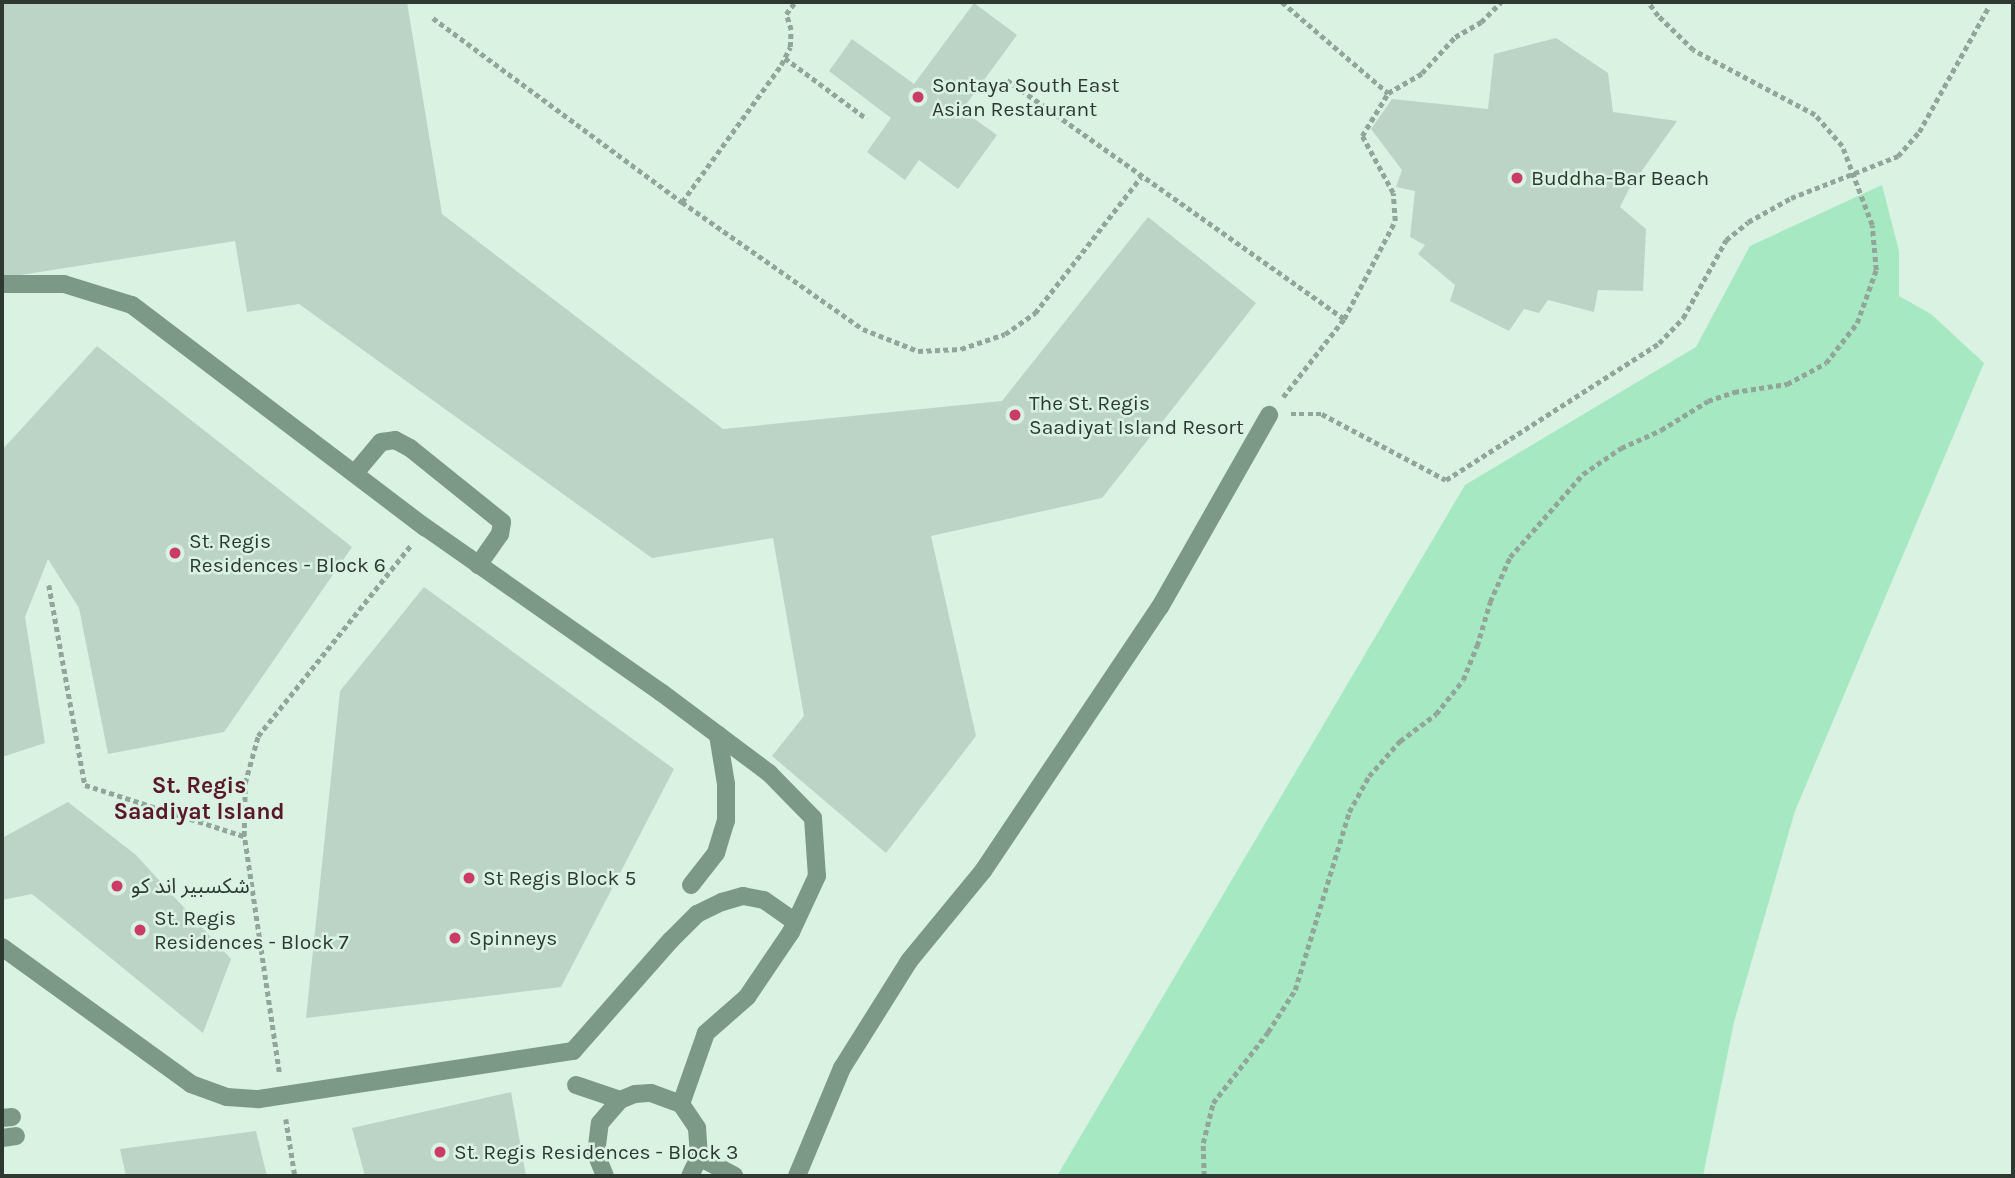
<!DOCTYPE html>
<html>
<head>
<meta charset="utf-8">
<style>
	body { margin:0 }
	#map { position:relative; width:2015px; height:1178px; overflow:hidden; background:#d9f2e2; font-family:Karla,"Noto Sans Arabic",sans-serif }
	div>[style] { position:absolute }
	.green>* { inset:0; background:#a6e8c1 }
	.building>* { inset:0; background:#bcd4c5 }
	.path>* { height:4.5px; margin-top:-2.25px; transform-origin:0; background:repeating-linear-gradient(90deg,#92a599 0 5px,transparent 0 8.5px) }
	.minor>* { height:18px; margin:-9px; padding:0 9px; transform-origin:9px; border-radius:9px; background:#7c9987 }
	.dots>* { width:19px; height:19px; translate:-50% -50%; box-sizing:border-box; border:4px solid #d9f2e2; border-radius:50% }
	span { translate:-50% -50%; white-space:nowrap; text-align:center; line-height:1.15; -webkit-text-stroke:5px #d9f2e2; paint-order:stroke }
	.poi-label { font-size:21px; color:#2f3933 }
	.left { translate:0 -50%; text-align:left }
	.neighbourhood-label { font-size:23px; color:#5b172a; font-weight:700 }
	.frame { position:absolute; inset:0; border:4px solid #2f3933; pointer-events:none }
</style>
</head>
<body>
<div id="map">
	<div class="green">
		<div style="clip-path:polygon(1882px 185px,1899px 251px,1899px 296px,1931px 314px,1984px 363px,1795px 811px,1734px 1022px,1703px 1176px,1057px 1176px,1465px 485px,1696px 347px,1750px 246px)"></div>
	</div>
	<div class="building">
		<div style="clip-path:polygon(2px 2px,407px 2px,442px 214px,723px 429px,1002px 401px,1148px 217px,1256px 303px,1102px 498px,931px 536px,976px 736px,886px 853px,772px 756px,804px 716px,773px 538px,652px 558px,299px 304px,247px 312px,235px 241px,2px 278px)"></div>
		<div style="clip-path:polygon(974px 3px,1017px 35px,962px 110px,997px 135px,958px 189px,919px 160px,905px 180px,867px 152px,891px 118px,829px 71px,852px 39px,914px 84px)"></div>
		<div style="clip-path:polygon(1556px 38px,1608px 73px,1613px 112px,1677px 121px,1629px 189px,1620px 207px,1646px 229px,1643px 291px,1598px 290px,1594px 312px,1548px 300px,1539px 313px,1524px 309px,1509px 331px,1450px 301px,1455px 285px,1418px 254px,1425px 245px,1410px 237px,1415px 191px,1396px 187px,1402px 170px,1371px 129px,1392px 99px,1488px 109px,1494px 54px)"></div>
		<div style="clip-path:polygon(97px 346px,352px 547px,224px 732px,108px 754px,79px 608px,48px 559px,25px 617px,45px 743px,2px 757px,2px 450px)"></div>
		<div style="clip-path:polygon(424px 587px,674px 769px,561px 987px,306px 1018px,340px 691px)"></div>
		<div style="clip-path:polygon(68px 802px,136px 855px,231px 959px,203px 1033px,32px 894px,2px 900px,2px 838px)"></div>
		<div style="clip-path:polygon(511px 1092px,526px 1176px,365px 1176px,352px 1128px)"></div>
		<div style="clip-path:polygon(256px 1131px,267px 1176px,126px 1176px,120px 1149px)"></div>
	</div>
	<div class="path">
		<div style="left:1282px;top:2px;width:140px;rotate:40.6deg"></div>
		<div style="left:433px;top:18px;width:310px;rotate:36.5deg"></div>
		<div style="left:682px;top:202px;width:221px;rotate:35.1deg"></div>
		<div style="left:863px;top:329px;width:59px;rotate:21.8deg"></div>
		<div style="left:918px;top:351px;width:43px;rotate:-2.7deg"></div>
		<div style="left:961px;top:349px;width:46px;rotate:-18.8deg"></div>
		<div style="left:1005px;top:334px;width:37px;rotate:-35deg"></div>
		<div style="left:1035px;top:313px;width:172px;rotate:-52.1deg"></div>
		<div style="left:785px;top:58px;width:102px;rotate:36.6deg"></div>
		<div style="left:1007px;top:80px;width:413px;rotate:35.3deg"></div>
		<div style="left:682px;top:202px;width:169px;rotate:-54.1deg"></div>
		<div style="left:781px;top:65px;width:20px;rotate:-63deg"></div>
		<div style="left:790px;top:47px;width:17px;rotate:-87deg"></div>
		<div style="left:791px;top:30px;width:17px;rotate:-107deg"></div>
		<div style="left:786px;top:14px;width:15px;rotate:-53deg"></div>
		<div style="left:1283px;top:397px;width:99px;rotate:-52deg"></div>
		<div style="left:1344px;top:319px;width:110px;rotate:-62.5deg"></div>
		<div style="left:1395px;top:221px;width:28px;rotate:-94deg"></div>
		<div style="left:1393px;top:193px;width:65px;rotate:-118.5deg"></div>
		<div style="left:1362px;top:136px;width:50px;rotate:-58.8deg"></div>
		<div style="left:1388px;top:93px;width:39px;rotate:-30deg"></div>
		<div style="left:1422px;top:73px;width:49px;rotate:-47.5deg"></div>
		<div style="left:1455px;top:37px;width:30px;rotate:-30deg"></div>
		<div style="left:1481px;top:22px;width:28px;rotate:-45deg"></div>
		<div style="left:1291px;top:414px;width:31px"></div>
		<div style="left:1322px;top:414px;width:140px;rotate:28deg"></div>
		<div style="left:1446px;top:480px;width:253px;rotate:-32.7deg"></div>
		<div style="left:1659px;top:343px;width:35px;rotate:-46deg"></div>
		<div style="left:1683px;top:318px;width:89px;rotate:-61.1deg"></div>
		<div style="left:1726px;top:240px;width:28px;rotate:-39deg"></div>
		<div style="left:1748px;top:222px;width:49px;rotate:-29.2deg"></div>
		<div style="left:1791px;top:198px;width:115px;rotate:-21.4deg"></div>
		<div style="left:1898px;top:156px;width:32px;rotate:-49deg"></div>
		<div style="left:1919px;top:132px;width:144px;rotate:-60.9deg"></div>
		<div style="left:49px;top:585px;width:203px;rotate:79.8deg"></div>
		<div style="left:85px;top:785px;width:167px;rotate:17.8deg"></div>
		<div style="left:279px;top:1072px;width:239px;rotate:-98.4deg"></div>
		<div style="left:244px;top:836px;width:53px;rotate:-88.9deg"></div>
		<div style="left:245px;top:783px;width:49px;rotate:-74.5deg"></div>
		<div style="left:258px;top:736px;width:246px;rotate:-51.3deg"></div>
		<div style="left:286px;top:1119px;width:58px;rotate:81deg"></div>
		<div style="left:1204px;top:1176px;width:33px;rotate:-92deg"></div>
		<div style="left:1203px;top:1143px;width:41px;rotate:-76deg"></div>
		<div style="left:1213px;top:1103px;width:90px;rotate:-52.2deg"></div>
		<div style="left:1268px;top:1032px;width:50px;rotate:-57.3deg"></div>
		<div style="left:1295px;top:990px;width:186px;rotate:-73.1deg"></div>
		<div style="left:1349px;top:812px;width:41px;rotate:-60.9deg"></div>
		<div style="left:1369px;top:776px;width:47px;rotate:-48.5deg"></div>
		<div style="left:1400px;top:741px;width:45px;rotate:-36.9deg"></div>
		<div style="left:1436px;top:714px;width:43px;rotate:-51.5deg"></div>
		<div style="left:1463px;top:680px;width:37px;rotate:-68deg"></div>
		<div style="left:1477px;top:646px;width:46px;rotate:-73.5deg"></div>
		<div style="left:1490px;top:602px;width:49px;rotate:-66deg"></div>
		<div style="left:1510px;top:557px;width:111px;rotate:-48.7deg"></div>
		<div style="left:1583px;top:474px;width:46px;rotate:-34.4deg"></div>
		<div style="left:1621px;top:448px;width:44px;rotate:-24.2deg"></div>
		<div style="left:1661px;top:430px;width:55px;rotate:-31.7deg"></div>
		<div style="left:1708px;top:401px;width:28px;rotate:-19deg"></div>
		<div style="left:1734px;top:392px;width:54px;rotate:-8.6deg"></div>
		<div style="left:1787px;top:384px;width:44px;rotate:-28.3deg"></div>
		<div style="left:1826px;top:363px;width:51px;rotate:-52.2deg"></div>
		<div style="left:1857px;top:323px;width:56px;rotate:-70.3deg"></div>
		<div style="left:1876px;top:270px;width:45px;rotate:-95.1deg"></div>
		<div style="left:1872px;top:225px;width:85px;rotate:-110.8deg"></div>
		<div style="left:1842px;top:146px;width:41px;rotate:-131.1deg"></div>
		<div style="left:1815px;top:115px;width:138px;rotate:-152deg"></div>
		<div style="left:1693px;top:50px;width:49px;rotate:-135.8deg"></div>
		<div style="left:1658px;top:16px;width:17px;rotate:-126deg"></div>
	</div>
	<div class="minor">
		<div style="left:2px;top:284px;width:62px"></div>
		<div style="left:64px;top:284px;width:71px;rotate:17.2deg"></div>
		<div style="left:132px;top:305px;width:368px;rotate:37.2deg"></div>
		<div style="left:425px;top:527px;width:289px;rotate:35deg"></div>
		<div style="left:662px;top:693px;width:134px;rotate:36.8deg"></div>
		<div style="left:769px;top:773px;width:63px;rotate:45.6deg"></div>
		<div style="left:813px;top:818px;width:58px;rotate:86.1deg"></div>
		<div style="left:817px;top:876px;width:62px;rotate:114.9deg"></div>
		<div style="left:791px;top:932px;width:78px;rotate:124.1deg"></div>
		<div style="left:747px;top:997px;width:55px;rotate:138.7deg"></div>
		<div style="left:706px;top:1033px;width:75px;rotate:109.4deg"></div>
		<div style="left:355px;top:473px;width:40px;rotate:-50deg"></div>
		<div style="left:381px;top:442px;width:14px;rotate:-8deg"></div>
		<div style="left:395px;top:440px;width:17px;rotate:28deg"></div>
		<div style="left:410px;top:448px;width:118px;rotate:38.8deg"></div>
		<div style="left:502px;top:522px;width:12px;rotate:99deg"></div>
		<div style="left:500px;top:534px;width:38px;rotate:125deg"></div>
		<div style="left:691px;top:885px;width:41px;rotate:-52deg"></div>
		<div style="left:716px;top:853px;width:34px;rotate:-73deg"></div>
		<div style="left:726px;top:821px;width:37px;rotate:-90deg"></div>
		<div style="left:726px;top:784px;width:50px;rotate:-99.3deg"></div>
		<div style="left:2px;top:947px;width:233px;rotate:35.9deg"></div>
		<div style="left:191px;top:1084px;width:38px;rotate:20deg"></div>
		<div style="left:227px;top:1097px;width:32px;rotate:4deg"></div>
		<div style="left:259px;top:1099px;width:318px;rotate:-8.7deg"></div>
		<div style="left:573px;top:1051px;width:148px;rotate:-48.6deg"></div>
		<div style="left:671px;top:940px;width:37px;rotate:-45deg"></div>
		<div style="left:697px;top:914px;width:28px;rotate:-26deg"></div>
		<div style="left:722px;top:902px;width:22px;rotate:-16deg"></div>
		<div style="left:743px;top:896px;width:21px;rotate:11deg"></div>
		<div style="left:764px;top:900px;width:38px;rotate:35deg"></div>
		<div style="left:576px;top:1085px;width:46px;rotate:18.8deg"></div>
		<div style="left:2px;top:1118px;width:10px;rotate:-6deg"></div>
		<div style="left:2px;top:1138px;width:14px;rotate:-8deg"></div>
		<div style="left:699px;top:1157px;width:40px;rotate:28deg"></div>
		<div style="left:605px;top:1176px;width:24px;rotate:-112deg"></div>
		<div style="left:596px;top:1154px;width:31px;rotate:-83deg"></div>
		<div style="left:600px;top:1123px;width:30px;rotate:-49deg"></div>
		<div style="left:620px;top:1100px;width:16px;rotate:-22deg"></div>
		<div style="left:635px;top:1094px;width:16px;rotate:-4deg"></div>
		<div style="left:651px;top:1093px;width:32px;rotate:20deg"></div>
		<div style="left:681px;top:1104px;width:29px;rotate:56deg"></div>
		<div style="left:697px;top:1128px;width:29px;rotate:86deg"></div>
		<div style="left:699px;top:1157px;width:21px;rotate:115deg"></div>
		<div style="left:797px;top:1176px;width:117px;rotate:-67.4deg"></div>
		<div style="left:842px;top:1068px;width:126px;rotate:-57.9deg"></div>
		<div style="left:909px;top:961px;width:117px;rotate:-50.6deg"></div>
		<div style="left:983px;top:871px;width:318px;rotate:-56.2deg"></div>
		<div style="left:1160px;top:607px;width:221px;rotate:-60.4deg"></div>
	</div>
	<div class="dots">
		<div style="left:918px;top:97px;background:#cb3c65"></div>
		<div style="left:1517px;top:178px;background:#cb3c65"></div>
		<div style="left:1015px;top:415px;background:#cb3c65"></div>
		<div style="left:175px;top:553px;background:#cb3c65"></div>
		<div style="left:469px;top:878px;background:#cb3c65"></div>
		<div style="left:117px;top:886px;background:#cb3c65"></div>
		<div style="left:140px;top:930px;background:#cb3c65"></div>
		<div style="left:455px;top:938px;background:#cb3c65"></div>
		<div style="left:440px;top:1152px;background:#cb3c65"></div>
	</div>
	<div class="poi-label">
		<span class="left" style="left:932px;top:97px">Sontaya South East<br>Asian Restaurant</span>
		<span class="left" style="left:1531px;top:178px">Buddha-Bar Beach</span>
		<span class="left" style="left:1029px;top:415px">The St. Regis<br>Saadiyat Island Resort</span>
		<span class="left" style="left:189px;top:553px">St. Regis<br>Residences - Block 6</span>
		<span class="left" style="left:483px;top:878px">St Regis Block 5</span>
		<span class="left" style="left:131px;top:886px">شكسبير اند كو</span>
		<span class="left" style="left:154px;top:930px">St. Regis<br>Residences - Block 7</span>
		<span class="left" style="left:469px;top:938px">Spinneys</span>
		<span class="left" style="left:454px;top:1152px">St. Regis Residences - Block 3</span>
	</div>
	<div class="neighbourhood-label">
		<span style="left:199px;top:799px">St. Regis<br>Saadiyat Island</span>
	</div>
	<div class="frame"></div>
</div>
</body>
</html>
